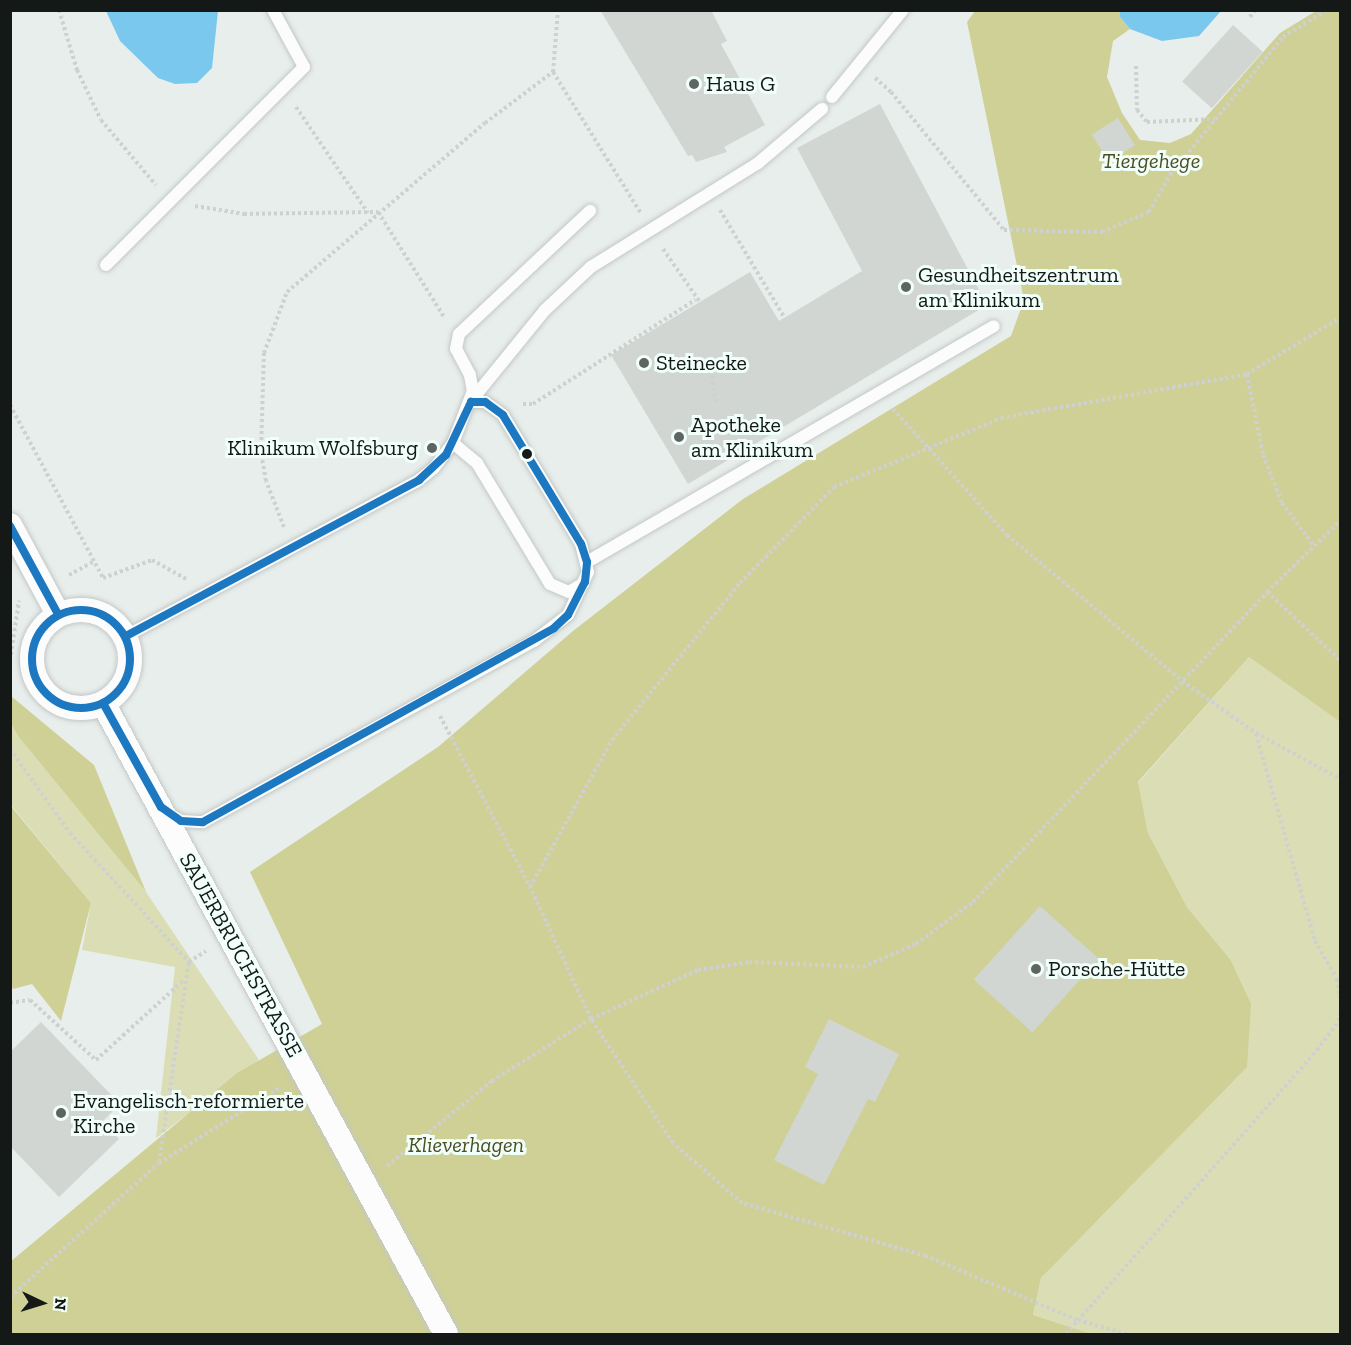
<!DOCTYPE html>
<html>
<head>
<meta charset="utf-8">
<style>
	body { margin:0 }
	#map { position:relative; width:1351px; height:1345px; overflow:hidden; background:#e8eeeb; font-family:"Zilla Slab",serif }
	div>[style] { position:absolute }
	.green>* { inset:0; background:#dbdeb5 }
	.forest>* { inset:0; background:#cfd095 }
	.water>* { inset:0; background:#7bc8ee }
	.building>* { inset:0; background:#d2d6d2; transform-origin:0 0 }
	.path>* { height:4px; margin-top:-2px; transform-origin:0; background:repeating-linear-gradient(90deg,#ced1d0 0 3px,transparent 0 6px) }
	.roads { filter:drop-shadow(0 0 2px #c3c8c6) drop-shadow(0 0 2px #c3c8c6) }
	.lane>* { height:12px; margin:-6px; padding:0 6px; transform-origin:6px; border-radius:6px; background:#fcfcfc }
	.street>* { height:24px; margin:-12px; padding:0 12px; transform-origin:12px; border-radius:12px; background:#fcfcfc }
	.street>.ring { margin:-12px; padding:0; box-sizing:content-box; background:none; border:24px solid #fcfcfc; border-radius:50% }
	.bus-1>* { height:8px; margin:-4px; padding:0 4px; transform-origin:4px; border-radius:4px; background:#1c78c0 }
	.bus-1>.ring { margin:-4px; padding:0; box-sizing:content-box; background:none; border:8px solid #1c78c0; border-radius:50% }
	.dots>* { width:16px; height:16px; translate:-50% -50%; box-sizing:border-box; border:3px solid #f1fffa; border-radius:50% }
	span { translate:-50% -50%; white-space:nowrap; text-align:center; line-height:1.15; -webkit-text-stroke:6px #f1fffa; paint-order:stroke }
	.poi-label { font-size:22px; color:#141917 }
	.left { translate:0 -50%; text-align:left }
	.right { translate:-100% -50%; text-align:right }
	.park-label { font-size:22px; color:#4f4e23; font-style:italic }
	.street-label { font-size:22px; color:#141917 }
	.frame { position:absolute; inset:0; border:12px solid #141917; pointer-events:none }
	.north { position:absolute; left:12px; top:1273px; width:60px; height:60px; -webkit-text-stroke:4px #f1fffa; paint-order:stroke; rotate:94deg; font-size:16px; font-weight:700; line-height:24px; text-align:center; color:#141917 }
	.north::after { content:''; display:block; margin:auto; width:21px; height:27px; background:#141917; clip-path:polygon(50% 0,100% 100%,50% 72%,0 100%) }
</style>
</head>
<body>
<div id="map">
	<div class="green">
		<div style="clip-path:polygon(1249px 657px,1340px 722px,1340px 1334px,1092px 1334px,1033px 1315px,1041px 1278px,1103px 1211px,1230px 959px,1187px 907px,1148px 833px,1138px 783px)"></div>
		<div style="clip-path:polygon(10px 724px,146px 892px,259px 1060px,156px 1138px,175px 967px,82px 950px,91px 903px,11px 805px)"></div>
	</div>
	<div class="forest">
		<div style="clip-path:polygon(975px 11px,1120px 11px,1120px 17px,1130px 29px,1113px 41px,1107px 77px,1122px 113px,1140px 140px,1170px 143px,1191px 134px,1280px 33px,1316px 11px,1340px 11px,1340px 722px,1249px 657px,1138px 782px,1148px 833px,1187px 907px,1230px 959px,1251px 1004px,1247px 1067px,1041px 1278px,1033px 1315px,1092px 1334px,11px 1334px,10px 1262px,237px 1073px,322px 1024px,250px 872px,438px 747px,573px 631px,743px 499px,1011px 336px,1024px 300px,967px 22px)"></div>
		<div style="clip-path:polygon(11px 696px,94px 765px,146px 892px,19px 737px,11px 724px)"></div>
		<div style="clip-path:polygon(10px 805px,91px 903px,61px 1021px,32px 984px,13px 989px,11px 984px)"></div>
	</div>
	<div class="water">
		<div style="clip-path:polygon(106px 11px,218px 11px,212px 68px,197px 83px,175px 84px,158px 78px,120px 41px)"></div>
		<div style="clip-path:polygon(1120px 11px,1120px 10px,1221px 11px,1199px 36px,1162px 41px,1130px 29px,1120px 17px)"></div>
	</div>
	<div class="building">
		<div style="clip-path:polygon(600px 10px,711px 10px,727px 41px,721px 44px,765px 125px,724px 147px,727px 152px,696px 162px,692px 155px,688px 156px)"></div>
		<div style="left:1233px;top:25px;width:40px;height:76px;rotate:42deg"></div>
		<div style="clip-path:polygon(880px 104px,987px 305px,688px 484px,611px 355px,750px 272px,779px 321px,862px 271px,797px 148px)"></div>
		<div style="left:1118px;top:118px;width:32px;height:31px;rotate:58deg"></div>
		<div style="left:1040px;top:906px;width:79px;height:99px;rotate:42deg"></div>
		<div style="clip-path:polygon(829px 1019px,899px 1054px,875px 1102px,868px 1099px,824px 1185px,774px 1160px,818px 1074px,805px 1067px)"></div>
		<div style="clip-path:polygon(41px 1022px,120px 1104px,103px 1121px,119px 1139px,59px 1197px,10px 1146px,10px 1052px)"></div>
	</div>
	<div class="path">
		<div style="left:59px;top:10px;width:63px;rotate:73.3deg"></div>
		<div style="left:77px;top:70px;width:55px;rotate:64.4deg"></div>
		<div style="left:101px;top:120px;width:85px;rotate:49.8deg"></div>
		<div style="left:1316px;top:10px;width:6px;rotate:39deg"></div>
		<div style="left:1250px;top:17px;width:9px;rotate:-54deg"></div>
		<div style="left:1136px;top:66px;width:44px;rotate:88.7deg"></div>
		<div style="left:1137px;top:110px;width:16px;rotate:50deg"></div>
		<div style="left:1147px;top:122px;width:68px;rotate:-2.5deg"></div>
		<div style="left:553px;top:72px;width:165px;rotate:58.1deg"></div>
		<div style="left:875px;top:78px;width:21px;rotate:41deg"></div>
		<div style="left:891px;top:92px;width:178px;rotate:50.7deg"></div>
		<div style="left:1004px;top:230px;width:98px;rotate:1.2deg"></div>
		<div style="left:1102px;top:232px;width:51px;rotate:-23.1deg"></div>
		<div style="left:1149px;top:212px;width:43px;rotate:-60.4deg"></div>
		<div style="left:1170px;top:175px;width:178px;rotate:-50.7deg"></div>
		<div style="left:1283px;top:37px;width:52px;rotate:-31.5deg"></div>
		<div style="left:296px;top:107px;width:128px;rotate:55.8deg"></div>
		<div style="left:195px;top:206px;width:50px;rotate:9.3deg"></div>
		<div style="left:244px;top:214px;width:134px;rotate:-0.9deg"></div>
		<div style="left:378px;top:212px;width:124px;rotate:57.8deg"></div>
		<div style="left:720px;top:210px;width:125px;rotate:59.1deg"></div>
		<div style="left:663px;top:249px;width:65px;rotate:55.1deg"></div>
		<div style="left:709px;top:358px;width:44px;rotate:80.8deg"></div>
		<div style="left:1247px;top:374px;width:83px;rotate:78.8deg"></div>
		<div style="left:1263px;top:455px;width:52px;rotate:68.4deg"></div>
		<div style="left:1282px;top:503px;width:54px;rotate:53.3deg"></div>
		<div style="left:523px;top:404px;width:10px"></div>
		<div style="left:533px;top:404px;width:193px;rotate:-32.7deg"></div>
		<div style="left:10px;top:405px;width:196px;rotate:61.7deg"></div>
		<div style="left:103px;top:578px;width:52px;rotate:-20.2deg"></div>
		<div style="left:152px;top:560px;width:39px;rotate:29deg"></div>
		<div style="left:893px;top:409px;width:170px;rotate:47.9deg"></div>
		<div style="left:1007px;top:535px;width:228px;rotate:39.8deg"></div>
		<div style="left:1182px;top:681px;width:90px;rotate:35.1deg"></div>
		<div style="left:1256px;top:733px;width:96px;rotate:28.7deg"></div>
		<div style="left:284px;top:527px;width:49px;rotate:-111.4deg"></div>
		<div style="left:266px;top:481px;width:29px;rotate:-100deg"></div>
		<div style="left:261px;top:452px;width:99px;rotate:-88.3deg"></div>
		<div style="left:264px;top:353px;width:65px;rotate:-69.3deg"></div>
		<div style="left:287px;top:292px;width:260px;rotate:-40.5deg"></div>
		<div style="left:485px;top:123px;width:85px;rotate:-36.9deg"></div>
		<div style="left:553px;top:72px;width:62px;rotate:-85.4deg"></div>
		<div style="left:69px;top:575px;width:29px;rotate:-29deg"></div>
		<div style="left:1267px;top:592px;width:100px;rotate:43deg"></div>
		<div style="left:10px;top:661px;width:61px;rotate:-81.5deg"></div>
		<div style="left:440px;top:716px;width:193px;rotate:62.2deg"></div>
		<div style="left:1256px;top:734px;width:215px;rotate:74.1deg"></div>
		<div style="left:1315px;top:941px;width:44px;rotate:59.9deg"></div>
		<div style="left:1337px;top:979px;width:19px;rotate:81deg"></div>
		<div style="left:10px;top:749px;width:103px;rotate:54.5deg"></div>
		<div style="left:70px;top:833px;width:176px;rotate:47.3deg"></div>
		<div style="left:189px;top:962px;width:20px;rotate:-33deg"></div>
		<div style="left:10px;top:1003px;width:20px;rotate:-9deg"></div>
		<div style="left:30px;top:1000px;width:89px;rotate:42.3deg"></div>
		<div style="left:96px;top:1060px;width:120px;rotate:-42.3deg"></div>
		<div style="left:159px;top:1162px;width:202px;rotate:-81.5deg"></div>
		<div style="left:387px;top:1166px;width:135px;rotate:-39deg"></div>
		<div style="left:492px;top:1081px;width:117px;rotate:-32.1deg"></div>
		<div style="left:591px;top:1019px;width:118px;rotate:-24.6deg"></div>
		<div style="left:698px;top:970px;width:52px;rotate:-8.9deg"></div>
		<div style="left:749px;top:962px;width:114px;rotate:2.5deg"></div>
		<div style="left:863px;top:967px;width:58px;rotate:-23.5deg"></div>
		<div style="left:916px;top:944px;width:71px;rotate:-36.4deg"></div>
		<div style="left:973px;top:902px;width:427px;rotate:-46.5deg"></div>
		<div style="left:1267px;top:592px;width:102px;rotate:-44.2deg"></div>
		<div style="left:10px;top:1297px;width:200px;rotate:-42deg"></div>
		<div style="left:159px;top:1163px;width:144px;rotate:-31.9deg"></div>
		<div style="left:1066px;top:1334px;width:379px;rotate:-48.5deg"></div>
		<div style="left:1317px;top:1050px;width:36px;rotate:-53deg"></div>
		<div style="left:1339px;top:1021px;width:10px;rotate:-84deg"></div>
		<div style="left:1127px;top:1334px;width:52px;rotate:-164.4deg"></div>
		<div style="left:1077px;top:1320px;width:164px;rotate:-157deg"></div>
		<div style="left:926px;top:1256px;width:191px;rotate:-163.9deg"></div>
		<div style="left:742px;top:1203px;width:91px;rotate:-139deg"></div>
		<div style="left:673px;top:1143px;width:149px;rotate:-123.5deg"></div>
		<div style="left:591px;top:1019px;width:145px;rotate:-114.8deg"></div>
		<div style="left:530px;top:887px;width:168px;rotate:-60.8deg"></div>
		<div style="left:612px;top:740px;width:203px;rotate:-50.8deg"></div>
		<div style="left:740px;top:583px;width:134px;rotate:-45.6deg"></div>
		<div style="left:834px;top:487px;width:181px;rotate:-22.4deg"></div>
		<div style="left:1001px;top:418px;width:250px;rotate:-10.1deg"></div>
		<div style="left:1247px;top:374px;width:109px;rotate:-31.1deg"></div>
	</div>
	<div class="roads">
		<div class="lane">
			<div style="left:832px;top:97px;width:112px;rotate:-50.8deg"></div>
			<div style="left:106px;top:265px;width:280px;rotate:-45deg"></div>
			<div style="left:304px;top:67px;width:65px;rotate:-118.5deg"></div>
			<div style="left:471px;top:401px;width:117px;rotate:-50.9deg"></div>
			<div style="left:545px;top:310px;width:63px;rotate:-43.1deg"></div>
			<div style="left:591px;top:267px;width:197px;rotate:-31.9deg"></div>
			<div style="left:758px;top:163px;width:84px;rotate:-40.2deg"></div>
			<div style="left:453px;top:443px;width:31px;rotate:40deg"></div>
			<div style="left:477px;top:463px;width:141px;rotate:58.9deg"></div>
			<div style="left:550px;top:584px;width:21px;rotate:23deg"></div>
			<div style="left:569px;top:592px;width:17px;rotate:-31deg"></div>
			<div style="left:587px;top:562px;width:470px;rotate:-30.1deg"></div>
			<div style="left:126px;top:636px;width:332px;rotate:-28deg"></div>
			<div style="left:419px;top:480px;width:19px;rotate:-39deg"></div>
			<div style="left:434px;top:468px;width:31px;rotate:-53deg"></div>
			<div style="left:453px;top:443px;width:56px;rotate:-69deg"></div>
			<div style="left:473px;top:391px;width:16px;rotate:-101deg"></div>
			<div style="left:470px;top:375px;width:30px;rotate:-118deg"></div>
			<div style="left:456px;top:349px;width:15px;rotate:-79deg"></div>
			<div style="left:459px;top:334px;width:180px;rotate:-43.2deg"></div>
			<div style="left:169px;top:814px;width:14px;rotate:30deg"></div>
			<div style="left:181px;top:821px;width:22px;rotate:3deg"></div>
			<div style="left:203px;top:822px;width:377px;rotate:-28.7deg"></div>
			<div style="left:534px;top:641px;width:43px;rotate:-37.4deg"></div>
			<div style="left:568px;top:615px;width:47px;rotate:-65.1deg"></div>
			<div style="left:588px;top:572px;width:29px;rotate:-104deg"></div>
			<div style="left:581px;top:544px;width:151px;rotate:-121.2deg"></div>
			<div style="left:503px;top:415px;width:22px;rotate:-144deg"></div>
			<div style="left:485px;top:402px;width:14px;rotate:180deg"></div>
		</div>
		<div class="street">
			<div style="left:10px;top:525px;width:101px;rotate:61.7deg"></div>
			<div class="ring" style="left:32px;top:610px;width:74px;height:74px"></div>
			<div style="left:103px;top:703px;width:718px;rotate:61.47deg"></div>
		</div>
	</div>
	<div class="bus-1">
		<div style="left:10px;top:526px;width:100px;rotate:61.4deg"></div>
		<div class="ring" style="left:32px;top:610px;width:90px;height:90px"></div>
		<div style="left:126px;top:636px;width:332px;rotate:-28deg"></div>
		<div style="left:419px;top:480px;width:37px;rotate:-43deg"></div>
		<div style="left:446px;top:455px;width:59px;rotate:-64.7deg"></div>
		<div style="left:103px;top:703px;width:119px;rotate:60.9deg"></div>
		<div style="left:161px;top:807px;width:24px;rotate:35deg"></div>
		<div style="left:181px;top:821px;width:22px;rotate:3deg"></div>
		<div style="left:203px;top:822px;width:401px;rotate:-28.9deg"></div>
		<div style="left:554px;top:628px;width:19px;rotate:-43deg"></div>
		<div style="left:568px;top:615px;width:37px;rotate:-63deg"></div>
		<div style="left:585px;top:582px;width:20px;rotate:-84deg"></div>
		<div style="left:587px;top:562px;width:19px;rotate:-108deg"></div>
		<div style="left:581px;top:544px;width:151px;rotate:-121.2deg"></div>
		<div style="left:503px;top:415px;width:22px;rotate:-144deg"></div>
		<div style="left:485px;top:402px;width:14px;rotate:180deg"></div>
	</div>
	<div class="dots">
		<div style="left:694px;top:84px;background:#5e6461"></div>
		<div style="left:906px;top:287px;background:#5e6461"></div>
		<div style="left:644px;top:363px;background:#5e6461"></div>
		<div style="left:679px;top:437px;background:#5e6461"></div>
		<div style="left:432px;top:448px;background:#5e6461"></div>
		<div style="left:527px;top:454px;background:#141917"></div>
		<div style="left:1036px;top:969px;background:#5e6461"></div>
		<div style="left:61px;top:1113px;background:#5e6461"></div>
	</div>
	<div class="poi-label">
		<span class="left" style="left:706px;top:84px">Haus G</span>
		<span class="left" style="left:918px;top:287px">Gesundheitszentrum<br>am Klinikum</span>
		<span class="left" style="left:656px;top:363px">Steinecke</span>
		<span class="left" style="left:691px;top:437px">Apotheke<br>am Klinikum</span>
		<span class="right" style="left:418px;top:448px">Klinikum Wolfsburg</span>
		<span class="left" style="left:1048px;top:969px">Porsche-Hütte</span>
		<span class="left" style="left:73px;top:1113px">Evangelisch-reformierte<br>Kirche</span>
	</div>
	<div class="park-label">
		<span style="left:1151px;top:161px">Tiergehege</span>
		<span style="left:466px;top:1145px">Klieverhagen</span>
	</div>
	<div class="street-label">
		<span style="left:241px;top:955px;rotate:61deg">SAUERBRUCHSTRASSE</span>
	</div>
	<div class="frame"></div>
	<div class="north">N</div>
</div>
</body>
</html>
